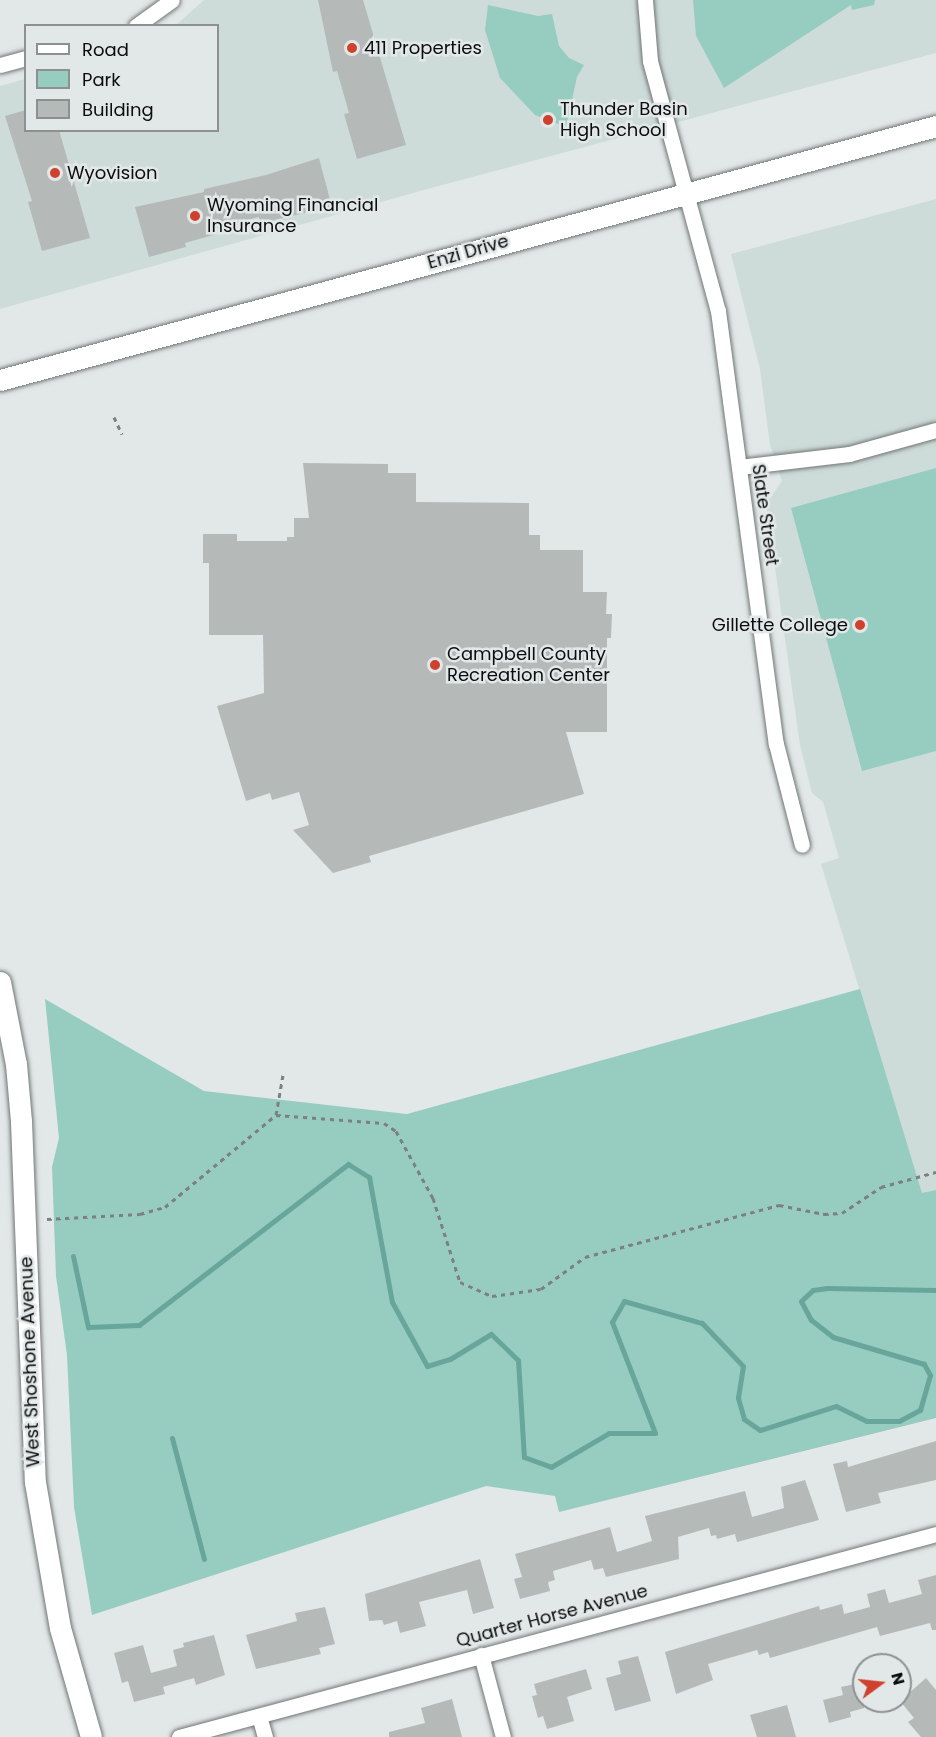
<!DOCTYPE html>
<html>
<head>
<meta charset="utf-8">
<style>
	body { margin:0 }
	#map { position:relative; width:936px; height:1737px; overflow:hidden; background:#e2e8e7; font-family:Poppins,sans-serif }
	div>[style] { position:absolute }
	.built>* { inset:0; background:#cedcd9 }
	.green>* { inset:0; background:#97ccc1 }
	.stream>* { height:5px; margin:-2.5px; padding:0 2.5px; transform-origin:2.5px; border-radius:2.5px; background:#68a69b }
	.building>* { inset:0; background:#b5bab9 }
	.path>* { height:3px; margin-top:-1.5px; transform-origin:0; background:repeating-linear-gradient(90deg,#7c807f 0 4.5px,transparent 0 9px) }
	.roads { filter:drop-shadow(0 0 2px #717675) drop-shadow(0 0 2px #717675) }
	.street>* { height:15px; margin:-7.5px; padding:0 7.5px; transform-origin:7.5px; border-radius:7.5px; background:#fff }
	.secondary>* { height:21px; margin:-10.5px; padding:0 10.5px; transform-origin:10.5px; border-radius:10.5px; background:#fff }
	.dots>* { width:16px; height:16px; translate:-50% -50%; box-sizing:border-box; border:3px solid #e2e8e7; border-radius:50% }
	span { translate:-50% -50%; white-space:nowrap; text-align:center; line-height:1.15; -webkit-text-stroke:5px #e2e8e7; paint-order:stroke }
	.poi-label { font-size:18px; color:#0c0d0d }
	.left { translate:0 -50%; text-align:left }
	.right { translate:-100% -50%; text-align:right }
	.street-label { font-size:18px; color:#0c0d0d }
	.legend { position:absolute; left:24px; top:24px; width:195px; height:108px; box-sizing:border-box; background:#e2e8e7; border:2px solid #8c9090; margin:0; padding:8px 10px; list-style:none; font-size:18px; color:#0c0d0d }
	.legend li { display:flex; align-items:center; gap:12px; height:30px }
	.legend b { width:30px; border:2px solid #8c9090 }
	.north { position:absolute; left:852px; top:1653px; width:60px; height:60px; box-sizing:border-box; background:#e2e8e7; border:2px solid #8c9090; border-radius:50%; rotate:75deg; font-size:16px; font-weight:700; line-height:24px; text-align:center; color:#0c0d0d }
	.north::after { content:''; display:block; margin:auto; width:21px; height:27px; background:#ce412e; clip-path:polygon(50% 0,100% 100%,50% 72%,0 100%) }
</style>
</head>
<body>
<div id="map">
	<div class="built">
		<div style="clip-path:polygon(204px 0,936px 0,936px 53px,431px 188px,0 309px,0 86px,25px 79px,26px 130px,218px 130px,218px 26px,176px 25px)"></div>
		<div style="clip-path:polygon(936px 199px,936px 1190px,922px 1194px,821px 864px,839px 858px,823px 802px,812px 793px,800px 745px,766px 504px,782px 481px,770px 445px,760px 369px,731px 254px)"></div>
	</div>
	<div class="green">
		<div style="clip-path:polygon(693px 0,875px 0,874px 5px,852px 10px,851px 5px,724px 88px,696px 36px)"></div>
		<div style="clip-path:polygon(488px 5px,538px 16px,552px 14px,559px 46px,569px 58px,584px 65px,577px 77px,566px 127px,535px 115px,500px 78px,485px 30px)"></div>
		<div style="clip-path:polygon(936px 468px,936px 751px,862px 771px,791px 508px)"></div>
		<div style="clip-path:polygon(860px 989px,922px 1193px,936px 1190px,936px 1418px,559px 1512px,555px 1496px,486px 1486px,92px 1615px,74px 1507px,67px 1355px,56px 1276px,52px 1167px,59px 1138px,45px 999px,204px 1091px,407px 1114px)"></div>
	</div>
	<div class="stream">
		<div style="left:73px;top:1256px;width:73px;rotate:78.1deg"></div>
		<div style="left:88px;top:1327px;width:51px;rotate:-2.2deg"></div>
		<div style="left:139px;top:1325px;width:264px;rotate:-37.6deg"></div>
		<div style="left:348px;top:1164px;width:25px;rotate:32deg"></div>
		<div style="left:369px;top:1177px;width:127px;rotate:79.6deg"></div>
		<div style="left:392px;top:1302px;width:73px;rotate:61.3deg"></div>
		<div style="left:427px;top:1366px;width:24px;rotate:-17deg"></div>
		<div style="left:450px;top:1359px;width:48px;rotate:-31.4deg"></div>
		<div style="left:491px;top:1334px;width:37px;rotate:44deg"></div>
		<div style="left:518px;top:1360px;width:97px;rotate:86.5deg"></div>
		<div style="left:524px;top:1457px;width:29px;rotate:20deg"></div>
		<div style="left:551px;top:1467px;width:67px;rotate:-30.4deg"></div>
		<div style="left:609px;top:1433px;width:46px"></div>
		<div style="left:655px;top:1433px;width:119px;rotate:-111.2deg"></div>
		<div style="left:612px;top:1322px;width:24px;rotate:-60deg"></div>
		<div style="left:624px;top:1301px;width:81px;rotate:15.8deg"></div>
		<div style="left:702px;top:1323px;width:59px;rotate:46.4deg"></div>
		<div style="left:743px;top:1366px;width:32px;rotate:99deg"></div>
		<div style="left:738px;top:1398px;width:22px;rotate:74deg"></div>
		<div style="left:744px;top:1419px;width:19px;rotate:35deg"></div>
		<div style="left:760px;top:1430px;width:80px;rotate:-17.5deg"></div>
		<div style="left:836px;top:1406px;width:34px;rotate:26deg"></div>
		<div style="left:867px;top:1421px;width:32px"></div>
		<div style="left:899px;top:1421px;width:24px;rotate:-28deg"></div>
		<div style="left:920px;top:1410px;width:36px;rotate:-74deg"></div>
		<div style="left:930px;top:1375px;width:13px;rotate:-119deg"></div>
		<div style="left:924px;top:1364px;width:95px;rotate:-163.5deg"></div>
		<div style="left:833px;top:1337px;width:28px;rotate:-142deg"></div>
		<div style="left:811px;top:1320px;width:21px;rotate:-118deg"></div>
		<div style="left:801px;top:1301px;width:16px;rotate:-43deg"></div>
		<div style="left:813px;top:1290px;width:14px;rotate:-8deg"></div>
		<div style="left:827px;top:1288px;width:109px;rotate:1.1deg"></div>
		<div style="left:172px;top:1438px;width:125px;rotate:75.2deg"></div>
	</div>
	<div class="building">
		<div style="clip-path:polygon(318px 0,363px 0,406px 145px,357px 159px,344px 114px,349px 113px,337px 71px,333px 72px)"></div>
		<div style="clip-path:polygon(26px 110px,26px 130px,59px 130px,90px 238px,42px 251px,28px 202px,32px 201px,5px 116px)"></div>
		<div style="clip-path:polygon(319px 158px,332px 207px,260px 223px,259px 217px,215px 229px,217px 234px,185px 243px,186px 247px,149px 257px,135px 207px,204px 192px,204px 189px,266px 175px)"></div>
		<div style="clip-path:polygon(303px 463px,388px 464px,388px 473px,416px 473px,416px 502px,529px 503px,529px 535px,540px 535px,540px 550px,583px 550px,583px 592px,607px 592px,606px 614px,612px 614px,611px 638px,607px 638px,607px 732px,566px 732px,584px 794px,369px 856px,371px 862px,333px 873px,293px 830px,309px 825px,299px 792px,272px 800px,270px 793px,246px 801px,217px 706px,264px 693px,263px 635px,209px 635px,209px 563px,203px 563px,203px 534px,237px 534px,237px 541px,287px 541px,287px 537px,294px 537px,294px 518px,309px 518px)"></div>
		<div style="clip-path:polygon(936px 1441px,936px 1480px,878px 1493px,881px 1503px,846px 1512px,833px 1464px,847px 1461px,848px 1467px)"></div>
		<div style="clip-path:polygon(805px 1480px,819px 1520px,737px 1542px,735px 1534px,717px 1539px,716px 1535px,711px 1536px,709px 1528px,678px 1537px,679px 1559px,606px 1577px,603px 1568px,594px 1570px,591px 1560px,553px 1571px,555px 1580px,548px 1582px,550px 1591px,520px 1599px,514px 1579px,522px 1577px,515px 1554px,610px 1527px,617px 1552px,652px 1541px,645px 1516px,745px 1491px,752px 1517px,784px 1508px,781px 1487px)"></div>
		<div style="clip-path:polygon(480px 1559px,494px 1608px,473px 1614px,467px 1590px,419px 1602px,426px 1626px,400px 1633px,397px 1621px,384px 1625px,382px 1620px,369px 1621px,365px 1594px)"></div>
		<div style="clip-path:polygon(936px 1575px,936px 1630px,932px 1630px,930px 1623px,880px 1636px,877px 1627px,770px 1658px,768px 1652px,759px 1655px,757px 1650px,708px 1664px,713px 1680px,676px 1694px,665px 1652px,819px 1606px,820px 1610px,842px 1604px,844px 1614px,870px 1607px,867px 1594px,885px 1589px,889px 1603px,922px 1594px,918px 1580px)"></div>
		<div style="clip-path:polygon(325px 1607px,335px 1644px,319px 1648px,321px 1654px,256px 1669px,246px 1635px,297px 1621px,295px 1613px)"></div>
		<div style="clip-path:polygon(214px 1635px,225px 1675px,196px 1685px,194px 1678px,163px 1687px,165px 1694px,134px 1702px,128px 1681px,122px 1683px,114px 1653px,143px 1645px,151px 1673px,177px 1666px,173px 1650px,184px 1647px,183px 1643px)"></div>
		<div style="clip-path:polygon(638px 1656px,651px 1701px,615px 1711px,606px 1678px,621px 1674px,618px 1661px)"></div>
		<div style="clip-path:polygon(586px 1669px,592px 1689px,567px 1697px,574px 1721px,547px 1729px,543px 1716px,538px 1718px,532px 1696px,537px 1695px,534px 1684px)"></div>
		<div style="clip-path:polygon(926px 1678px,936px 1690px,936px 1737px,921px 1737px,908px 1722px,914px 1718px,900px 1701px)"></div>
		<div style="clip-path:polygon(864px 1682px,864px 1708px,850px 1712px,851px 1717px,829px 1723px,823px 1700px,843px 1695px,841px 1687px)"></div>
		<div style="clip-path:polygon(452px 1699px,462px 1737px,389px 1737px,389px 1732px,425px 1723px,421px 1708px)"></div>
		<div style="clip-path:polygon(787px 1705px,796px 1737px,757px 1737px,750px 1715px)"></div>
	</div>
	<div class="path">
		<div style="left:114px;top:417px;width:19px;rotate:65deg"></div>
		<div style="left:276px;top:1115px;width:108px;rotate:4.2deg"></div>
		<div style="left:384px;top:1123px;width:14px;rotate:34deg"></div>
		<div style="left:396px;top:1131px;width:77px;rotate:61.1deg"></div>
		<div style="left:433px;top:1198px;width:88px;rotate:72.2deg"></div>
		<div style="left:460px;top:1282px;width:35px;rotate:24deg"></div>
		<div style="left:492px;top:1296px;width:49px;rotate:-8.1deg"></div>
		<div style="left:541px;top:1289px;width:54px;rotate:-36deg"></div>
		<div style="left:585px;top:1257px;width:201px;rotate:-15deg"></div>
		<div style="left:779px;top:1205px;width:46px;rotate:11.3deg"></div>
		<div style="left:824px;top:1214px;width:18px;rotate:-3deg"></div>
		<div style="left:842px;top:1213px;width:47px;rotate:-33.7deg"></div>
		<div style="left:881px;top:1187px;width:57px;rotate:-15.3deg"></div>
		<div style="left:47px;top:1219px;width:93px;rotate:-3.1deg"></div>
		<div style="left:140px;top:1214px;width:26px;rotate:-16deg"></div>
		<div style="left:165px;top:1207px;width:144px;rotate:-39.7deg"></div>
		<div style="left:276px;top:1115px;width:41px;rotate:-80.1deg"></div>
	</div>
	<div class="roads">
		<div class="street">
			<div style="left:645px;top:0;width:61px;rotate:85.3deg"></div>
			<div style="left:650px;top:61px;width:259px;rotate:74.8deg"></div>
			<div style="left:718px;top:311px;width:437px;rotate:82.4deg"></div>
			<div style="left:776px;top:744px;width:104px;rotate:75.6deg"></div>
			<div style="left:136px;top:26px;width:44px;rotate:-35.8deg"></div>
			<div style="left:0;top:65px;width:27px;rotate:-15deg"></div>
			<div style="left:739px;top:467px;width:111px;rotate:-6.7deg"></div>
			<div style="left:849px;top:454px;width:90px;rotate:-15.4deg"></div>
			<div style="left:481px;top:1655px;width:85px;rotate:75deg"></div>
			<div style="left:259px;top:1716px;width:22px;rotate:74deg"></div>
			<div style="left:179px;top:1737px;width:784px;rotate:-15.01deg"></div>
		</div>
		<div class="secondary">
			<div style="left:0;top:380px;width:970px;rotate:-15.18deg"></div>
			<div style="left:0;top:982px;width:84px;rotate:79deg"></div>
			<div style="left:16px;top:1064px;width:57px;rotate:85deg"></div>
			<div style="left:21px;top:1121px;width:361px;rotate:87.8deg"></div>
			<div style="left:35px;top:1482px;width:148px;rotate:80.3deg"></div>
			<div style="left:60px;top:1628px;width:113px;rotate:74.1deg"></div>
		</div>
	</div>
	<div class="dots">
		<div style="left:352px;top:48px;background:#ce412e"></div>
		<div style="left:548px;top:120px;background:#ce412e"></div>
		<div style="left:55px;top:173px;background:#ce412e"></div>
		<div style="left:195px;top:216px;background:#ce412e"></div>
		<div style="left:860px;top:625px;background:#ce412e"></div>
		<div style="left:435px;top:665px;background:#ce412e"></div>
	</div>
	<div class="poi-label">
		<span class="left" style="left:364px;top:48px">411 Properties</span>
		<span class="left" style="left:560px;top:120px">Thunder Basin<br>High School</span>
		<span class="left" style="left:67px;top:173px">Wyovision</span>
		<span class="left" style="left:207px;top:216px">Wyoming Financial<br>Insurance</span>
		<span class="right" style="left:848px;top:625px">Gillette College</span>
		<span class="left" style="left:447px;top:665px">Campbell County<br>Recreation Center</span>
	</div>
	<div class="street-label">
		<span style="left:468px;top:252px;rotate:-16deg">Enzi Drive</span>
		<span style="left:765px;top:515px;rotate:82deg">Slate Street</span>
		<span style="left:30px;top:1362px;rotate:-92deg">West Shoshone Avenue</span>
		<span style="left:552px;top:1616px;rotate:-15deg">Quarter Horse Avenue</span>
	</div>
	<ul class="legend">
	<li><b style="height:8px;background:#fff"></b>Road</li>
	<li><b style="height:16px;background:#97ccc1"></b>Park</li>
	<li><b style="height:16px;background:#b5bab9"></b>Building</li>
	</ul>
	<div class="north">N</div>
</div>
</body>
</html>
